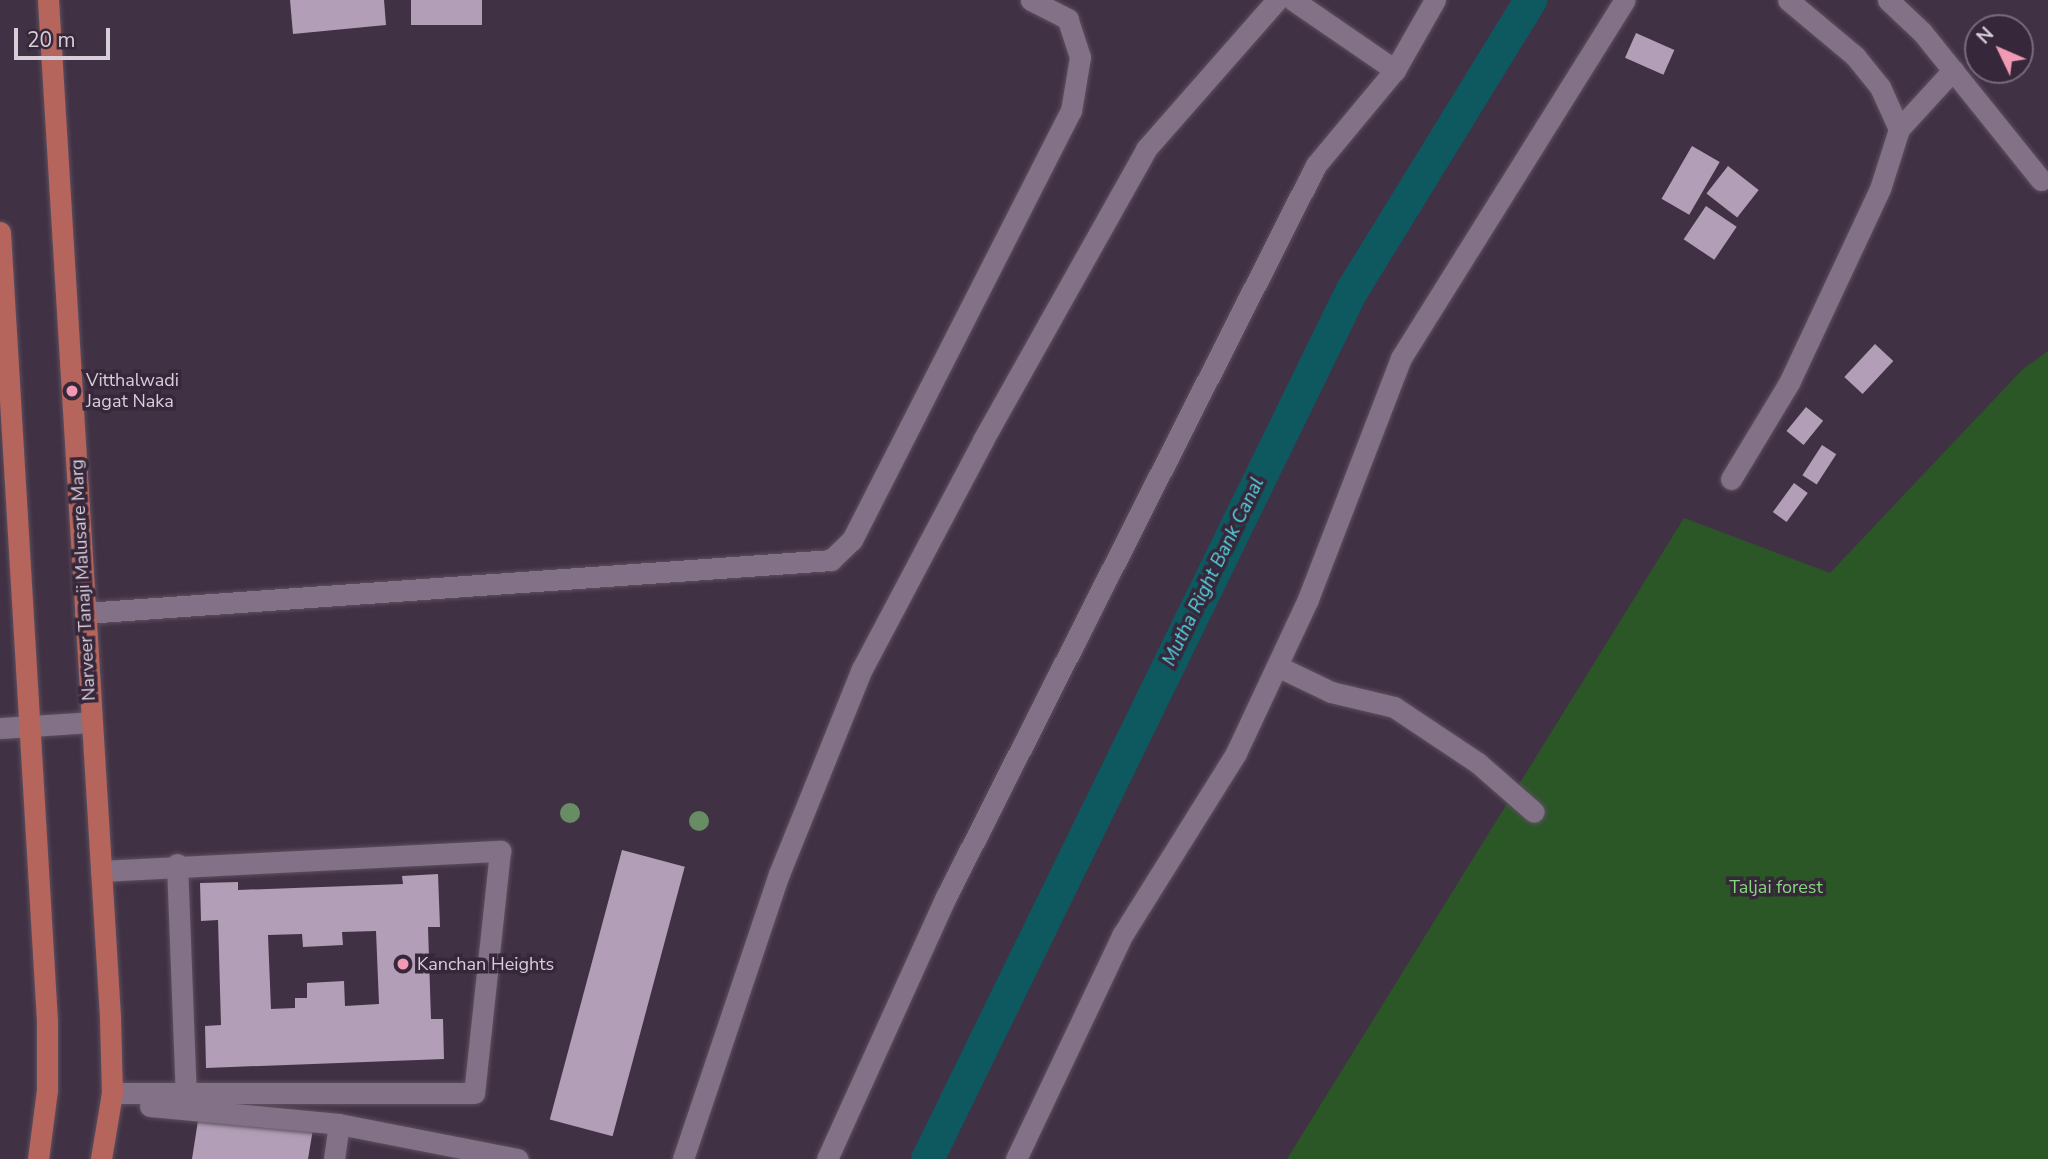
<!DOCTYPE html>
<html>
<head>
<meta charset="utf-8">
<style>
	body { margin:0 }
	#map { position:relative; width:2048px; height:1159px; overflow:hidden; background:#413144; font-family:"Nunito Sans",sans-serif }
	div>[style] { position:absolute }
	.green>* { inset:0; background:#2b5727 }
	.canal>* { height:33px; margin:-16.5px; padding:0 16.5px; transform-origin:16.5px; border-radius:16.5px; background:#0e585f }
	.building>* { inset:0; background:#b29eb6; transform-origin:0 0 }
	.roads { filter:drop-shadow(0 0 2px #5d4f5f) drop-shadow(0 0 2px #5d4f5f) }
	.minor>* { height:21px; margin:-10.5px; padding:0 10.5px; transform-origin:10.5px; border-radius:10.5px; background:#837187 }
	.major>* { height:21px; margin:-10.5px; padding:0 10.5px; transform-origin:10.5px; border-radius:10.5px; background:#b5655b }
	.trees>* { width:20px; height:20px; margin:-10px; border-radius:50%; background:#688c64 }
	.dots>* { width:19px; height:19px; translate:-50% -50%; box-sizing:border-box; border:4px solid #37273a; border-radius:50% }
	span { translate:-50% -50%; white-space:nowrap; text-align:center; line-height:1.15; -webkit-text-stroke:7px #37273a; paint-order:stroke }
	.poi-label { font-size:18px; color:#d8ceda }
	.left { translate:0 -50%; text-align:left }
	.street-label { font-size:18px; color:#d8ceda }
	.park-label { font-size:18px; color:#87d67f }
	.water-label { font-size:19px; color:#52d5e2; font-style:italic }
	.north { position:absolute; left:1964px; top:14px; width:70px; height:70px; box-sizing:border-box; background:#37273a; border:2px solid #776a7a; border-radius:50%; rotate:314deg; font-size:19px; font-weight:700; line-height:28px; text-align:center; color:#d8ceda }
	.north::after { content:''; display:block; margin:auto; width:24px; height:32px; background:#f09ab4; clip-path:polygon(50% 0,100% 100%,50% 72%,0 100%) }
	.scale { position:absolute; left:14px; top:28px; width:96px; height:32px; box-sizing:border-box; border:4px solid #d8ceda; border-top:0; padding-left:9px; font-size:21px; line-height:24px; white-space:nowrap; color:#d8ceda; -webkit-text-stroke:5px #37273a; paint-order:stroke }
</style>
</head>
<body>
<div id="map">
	<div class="green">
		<div style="clip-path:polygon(2048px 351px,2048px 1159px,1287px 1159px,1684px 518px,1830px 573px,2022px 370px)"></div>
	</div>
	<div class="canal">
		<div style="left:927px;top:1159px;width:966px;rotate:-63.97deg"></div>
		<div style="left:1351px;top:291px;width:342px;rotate:-58.4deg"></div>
	</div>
	<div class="building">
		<div style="clip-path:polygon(290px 0,384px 0,386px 25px,293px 34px)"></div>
		<div style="left:411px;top:0;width:71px;height:25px"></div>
		<div style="left:1636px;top:33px;width:42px;height:27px;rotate:24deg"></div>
		<div style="left:1692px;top:146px;width:32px;height:61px;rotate:30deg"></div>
		<div style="left:1728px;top:166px;width:39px;height:35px;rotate:38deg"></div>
		<div style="left:1706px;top:206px;width:37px;height:40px;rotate:34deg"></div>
		<div style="left:1875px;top:344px;width:25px;height:45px;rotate:43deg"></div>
		<div style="left:1806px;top:407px;width:22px;height:31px;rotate:39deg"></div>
		<div style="left:1822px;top:445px;width:17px;height:36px;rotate:33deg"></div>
		<div style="left:1794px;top:483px;width:17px;height:36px;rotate:36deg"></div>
		<div style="left:622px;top:850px;width:65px;height:279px;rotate:15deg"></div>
		<div style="clip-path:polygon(evenodd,438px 874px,440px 927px,428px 927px,431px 1019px,443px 1019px,444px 1059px,206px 1068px,205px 1026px,221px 1025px,218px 920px,201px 921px,200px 883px,238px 882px,238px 890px,403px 884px,402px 876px,438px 874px,376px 931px,379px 1004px,345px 1006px,344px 981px,307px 983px,307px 998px,295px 998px,295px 1008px,271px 1009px,268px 935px,302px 934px,303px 947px,343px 945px,342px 932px,376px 931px)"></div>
		<div style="clip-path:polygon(199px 1114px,313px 1129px,308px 1159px,192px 1159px)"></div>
	</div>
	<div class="roads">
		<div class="minor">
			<div style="left:1293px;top:0;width:124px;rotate:34.5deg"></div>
			<div style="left:1888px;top:0;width:47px;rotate:43.3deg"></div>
			<div style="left:1922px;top:32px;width:190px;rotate:51.2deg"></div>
			<div style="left:1899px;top:129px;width:80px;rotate:-47.5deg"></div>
			<div style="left:1731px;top:479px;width:112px;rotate:-58.9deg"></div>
			<div style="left:1789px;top:383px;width:214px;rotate:-64.9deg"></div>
			<div style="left:1880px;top:189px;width:63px;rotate:-72.4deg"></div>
			<div style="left:1899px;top:129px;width:46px;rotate:-114.3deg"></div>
			<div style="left:1880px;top:87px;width:40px;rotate:-129deg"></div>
			<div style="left:1855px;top:56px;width:87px;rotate:-140.1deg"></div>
			<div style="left:85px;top:613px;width:748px;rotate:-4.06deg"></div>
			<div style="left:831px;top:560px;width:29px;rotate:-44deg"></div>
			<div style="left:852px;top:540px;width:482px;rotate:-63deg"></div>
			<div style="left:1071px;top:111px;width:55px;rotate:-80.5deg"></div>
			<div style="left:1080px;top:57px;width:40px;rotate:-108deg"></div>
			<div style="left:1068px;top:19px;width:42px;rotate:-152.8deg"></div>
			<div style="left:1277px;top:666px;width:60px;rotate:25.7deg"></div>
			<div style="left:1331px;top:692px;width:65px;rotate:13.4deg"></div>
			<div style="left:1394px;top:707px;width:101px;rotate:33.7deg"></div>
			<div style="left:1478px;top:763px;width:74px;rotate:41.2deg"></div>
			<div style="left:0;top:728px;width:92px;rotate:-3.7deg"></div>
			<div style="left:177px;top:864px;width:230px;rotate:87.8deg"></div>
			<div style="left:101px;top:871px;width:400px;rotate:-2.9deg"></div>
			<div style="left:500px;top:851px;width:243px;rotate:96.1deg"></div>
			<div style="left:474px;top:1093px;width:362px;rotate:180deg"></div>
			<div style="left:150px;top:1106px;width:190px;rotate:5.4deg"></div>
			<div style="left:339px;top:1124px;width:182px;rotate:11.1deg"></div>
			<div style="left:334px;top:1159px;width:35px;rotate:-82deg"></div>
			<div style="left:683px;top:1159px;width:301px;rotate:-71.4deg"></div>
			<div style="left:779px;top:874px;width:221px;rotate:-68deg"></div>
			<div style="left:862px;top:669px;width:259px;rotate:-62.1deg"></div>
			<div style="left:983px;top:440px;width:334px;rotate:-60.7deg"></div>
			<div style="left:1146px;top:149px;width:198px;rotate:-48.7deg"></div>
			<div style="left:827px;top:1159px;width:288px;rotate:-65.6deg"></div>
			<div style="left:946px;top:897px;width:820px;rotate:-63.19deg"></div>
			<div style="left:1316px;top:165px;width:124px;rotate:-50.3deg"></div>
			<div style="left:1395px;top:70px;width:81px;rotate:-60.3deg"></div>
			<div style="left:1016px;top:1159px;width:249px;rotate:-64.6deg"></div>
			<div style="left:1123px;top:934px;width:213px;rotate:-58deg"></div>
			<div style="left:1236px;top:753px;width:170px;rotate:-64.9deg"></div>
			<div style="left:1308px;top:599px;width:258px;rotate:-68.9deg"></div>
			<div style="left:1401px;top:358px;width:422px;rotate:-58deg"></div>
		</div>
		<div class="major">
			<div style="left:48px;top:0;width:1020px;rotate:86.51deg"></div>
			<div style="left:110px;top:1018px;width:75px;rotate:88.5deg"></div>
			<div style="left:112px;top:1093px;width:67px;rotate:99.5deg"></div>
			<div style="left:0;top:232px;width:790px;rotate:86.59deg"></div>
			<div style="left:47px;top:1021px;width:69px;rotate:90deg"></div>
			<div style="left:47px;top:1090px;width:70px;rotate:97.4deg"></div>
		</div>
	</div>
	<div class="trees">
		<div style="left:570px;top:813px"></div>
		<div style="left:699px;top:821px"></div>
	</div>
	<div class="dots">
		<div style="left:72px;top:391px;background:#f09ab4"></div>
		<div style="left:403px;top:964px;background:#f09ab4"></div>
	</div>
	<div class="poi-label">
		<span class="left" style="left:86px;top:391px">Vitthalwadi<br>Jagat Naka</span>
		<span class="left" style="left:417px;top:964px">Kanchan Heights</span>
	</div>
	<div class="street-label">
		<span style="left:83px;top:580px;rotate:-93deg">Narveer Tanaji Malusare Marg</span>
	</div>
	<div class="park-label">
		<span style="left:1776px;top:887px">Taljai forest</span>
	</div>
	<div class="water-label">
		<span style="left:1214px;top:572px;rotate:-64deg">Mutha Right Bank Canal</span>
	</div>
	<div class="north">N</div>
	<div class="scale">20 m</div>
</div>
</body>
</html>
